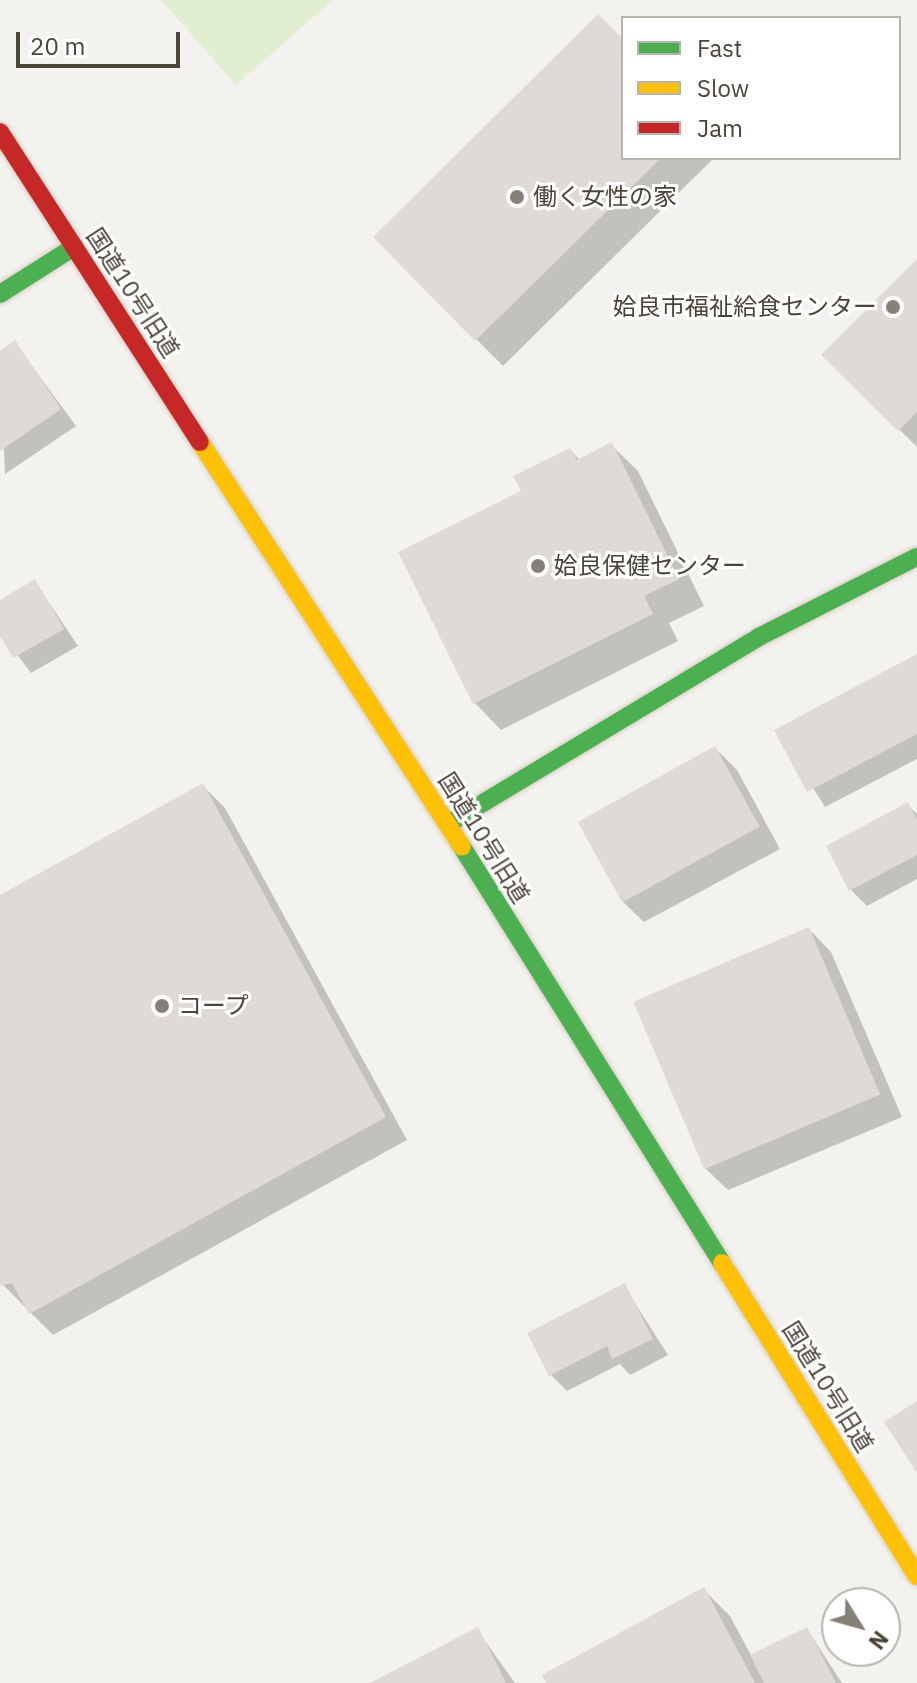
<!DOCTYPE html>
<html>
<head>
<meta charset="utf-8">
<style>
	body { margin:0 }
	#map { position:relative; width:917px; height:1683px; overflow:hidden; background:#f4f2ee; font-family:"IBM Plex Sans","Noto Sans JP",sans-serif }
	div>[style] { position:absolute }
	.green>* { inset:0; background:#e1eecf }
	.shadow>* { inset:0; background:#0003 }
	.building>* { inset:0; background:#dedbd6; transform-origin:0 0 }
	.roads { filter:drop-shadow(0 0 2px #d3cfc5) drop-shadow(0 0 2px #d3cfc5) }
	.fast>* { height:18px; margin:-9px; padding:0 9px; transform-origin:9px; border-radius:9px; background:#4caf50 }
	.slow>* { height:18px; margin:-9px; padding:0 9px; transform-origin:9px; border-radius:9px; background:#ffc107 }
	.jam>* { height:18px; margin:-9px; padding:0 9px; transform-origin:9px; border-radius:9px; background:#c62828 }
	.dots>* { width:22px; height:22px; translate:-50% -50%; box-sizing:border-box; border:4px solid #fff; border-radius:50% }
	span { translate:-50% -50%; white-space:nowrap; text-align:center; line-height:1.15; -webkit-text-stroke:6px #fff; paint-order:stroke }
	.poi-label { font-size:24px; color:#4b4439 }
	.left { translate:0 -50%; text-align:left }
	.right { translate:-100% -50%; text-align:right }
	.street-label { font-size:24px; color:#4b4439 }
	.legend { position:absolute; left:621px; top:16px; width:280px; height:144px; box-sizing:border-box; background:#fff; border:2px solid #b7b4b0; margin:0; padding:10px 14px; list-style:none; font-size:24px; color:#4b4439 }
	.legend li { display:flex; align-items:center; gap:16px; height:40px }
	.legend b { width:40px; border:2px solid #b7b4b0 }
	.north { position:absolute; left:821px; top:1587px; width:80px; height:80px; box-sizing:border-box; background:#fff; border:2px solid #b7b4b0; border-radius:50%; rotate:127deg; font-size:22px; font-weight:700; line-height:32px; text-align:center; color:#4b4439 }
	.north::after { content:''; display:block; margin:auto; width:28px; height:36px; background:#868178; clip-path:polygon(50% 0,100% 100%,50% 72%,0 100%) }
	.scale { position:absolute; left:16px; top:32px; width:164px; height:36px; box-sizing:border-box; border:4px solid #4b4439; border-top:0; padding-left:10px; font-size:24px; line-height:28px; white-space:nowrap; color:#4b4439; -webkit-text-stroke:6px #fff; paint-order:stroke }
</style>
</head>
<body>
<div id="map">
	<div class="green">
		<div style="clip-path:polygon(161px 0,333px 0,236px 85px)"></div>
	</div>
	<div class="shadow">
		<div style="clip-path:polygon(623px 42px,623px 158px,714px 158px,503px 366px,375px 237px)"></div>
		<div style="clip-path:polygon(917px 262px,917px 447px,824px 355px)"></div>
		<div style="clip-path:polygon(15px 343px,76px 426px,5px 474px,0 353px)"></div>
		<div style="clip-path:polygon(611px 445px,638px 471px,704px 606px,669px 623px,678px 641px,501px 730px,475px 703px,524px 492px,570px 450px,580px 460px)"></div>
		<div style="clip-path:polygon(35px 582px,78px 646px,31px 673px,0 632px,0 602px)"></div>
		<div style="clip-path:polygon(917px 656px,917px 759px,825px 807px,777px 730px)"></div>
		<div style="clip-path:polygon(715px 748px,737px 770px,780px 849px,644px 922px,621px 900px)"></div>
		<div style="clip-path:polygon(202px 785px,225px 808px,407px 1140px,53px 1335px,0 1282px,0 897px)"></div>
		<div style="clip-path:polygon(907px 805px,917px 814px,917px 879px,867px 906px,850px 889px)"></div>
		<div style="clip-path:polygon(809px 929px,831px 952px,902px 1117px,728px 1190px,705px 1168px)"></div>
		<div style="clip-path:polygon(624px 1286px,668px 1355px,630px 1375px,620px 1364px,567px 1391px,551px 1375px)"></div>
		<div style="clip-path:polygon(704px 1590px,730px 1616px,752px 1657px,807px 1629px,842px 1683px,548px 1683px)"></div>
		<div style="clip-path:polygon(477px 1630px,515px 1683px,374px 1683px)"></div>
	</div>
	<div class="building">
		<div style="clip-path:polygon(598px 14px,623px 39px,623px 158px,661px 158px,475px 341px,373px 237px)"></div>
		<div style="clip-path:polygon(917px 259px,917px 412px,898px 431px,821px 355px)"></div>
		<div style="clip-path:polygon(15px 340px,61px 409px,0 451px,0 351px)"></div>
		<div style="clip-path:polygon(612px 442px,679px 579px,644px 596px,653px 614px,473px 704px,398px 552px,521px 491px,513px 476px,570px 448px,577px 460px)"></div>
		<div style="clip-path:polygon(35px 579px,64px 629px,13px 658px,0 636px,0 600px)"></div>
		<div style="clip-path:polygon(917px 654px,917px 734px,807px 792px,774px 730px)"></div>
		<div style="left:715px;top:746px;width:92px;height:157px;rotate:61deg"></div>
		<div style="clip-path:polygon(203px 783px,386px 1117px,29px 1314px,12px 1283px,0 1286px,0 895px)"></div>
		<div style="clip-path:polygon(908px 802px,917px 820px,917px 855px,849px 891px,826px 846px)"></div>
		<div style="left:809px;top:927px;width:182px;height:191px;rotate:67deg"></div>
		<div style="clip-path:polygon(625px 1283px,653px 1339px,612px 1359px,607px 1346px,549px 1376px,527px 1333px)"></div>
		<div style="clip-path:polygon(917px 1401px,917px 1473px,884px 1422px)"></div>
		<div style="clip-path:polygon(704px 1587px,755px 1683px,546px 1683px,542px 1675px)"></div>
		<div style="clip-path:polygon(478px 1627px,506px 1683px,370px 1683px)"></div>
		<div style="clip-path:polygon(807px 1627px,836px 1683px,764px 1683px,750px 1655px)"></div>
	</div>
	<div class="roads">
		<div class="fast">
			<div style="left:0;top:294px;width:88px;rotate:-32.4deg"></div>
			<div style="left:448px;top:824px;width:363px;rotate:-31deg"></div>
			<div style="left:759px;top:637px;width:177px;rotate:-26.9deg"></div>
			<div style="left:462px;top:847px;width:491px;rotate:58deg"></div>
		</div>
		<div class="slow">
			<div style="left:200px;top:442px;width:482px;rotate:57.1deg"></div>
			<div style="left:722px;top:1263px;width:369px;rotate:58.1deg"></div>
		</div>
		<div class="jam">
			<div style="left:0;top:132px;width:369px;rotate:57.2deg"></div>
		</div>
	</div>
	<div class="dots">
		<div style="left:517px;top:197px;background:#868178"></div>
		<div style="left:893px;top:307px;background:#868178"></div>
		<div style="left:538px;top:566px;background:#868178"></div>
		<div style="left:162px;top:1006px;background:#868178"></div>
	</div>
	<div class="poi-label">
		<span class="left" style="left:533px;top:197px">働く女性の家</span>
		<span class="right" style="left:877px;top:307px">姶良市福祉給食センター</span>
		<span class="left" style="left:554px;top:566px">姶良保健センター</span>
		<span class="left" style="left:178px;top:1006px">コープ</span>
	</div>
	<div class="street-label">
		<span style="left:133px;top:293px;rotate:57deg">国道10号旧道</span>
		<span style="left:484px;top:838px;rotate:58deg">国道10号旧道</span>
		<span style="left:828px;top:1387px;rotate:58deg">国道10号旧道</span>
	</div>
	<ul class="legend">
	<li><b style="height:10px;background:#4caf50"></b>Fast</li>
	<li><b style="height:10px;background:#ffc107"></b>Slow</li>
	<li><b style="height:10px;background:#c62828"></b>Jam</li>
	</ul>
	<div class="north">N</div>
	<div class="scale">20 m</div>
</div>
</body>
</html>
